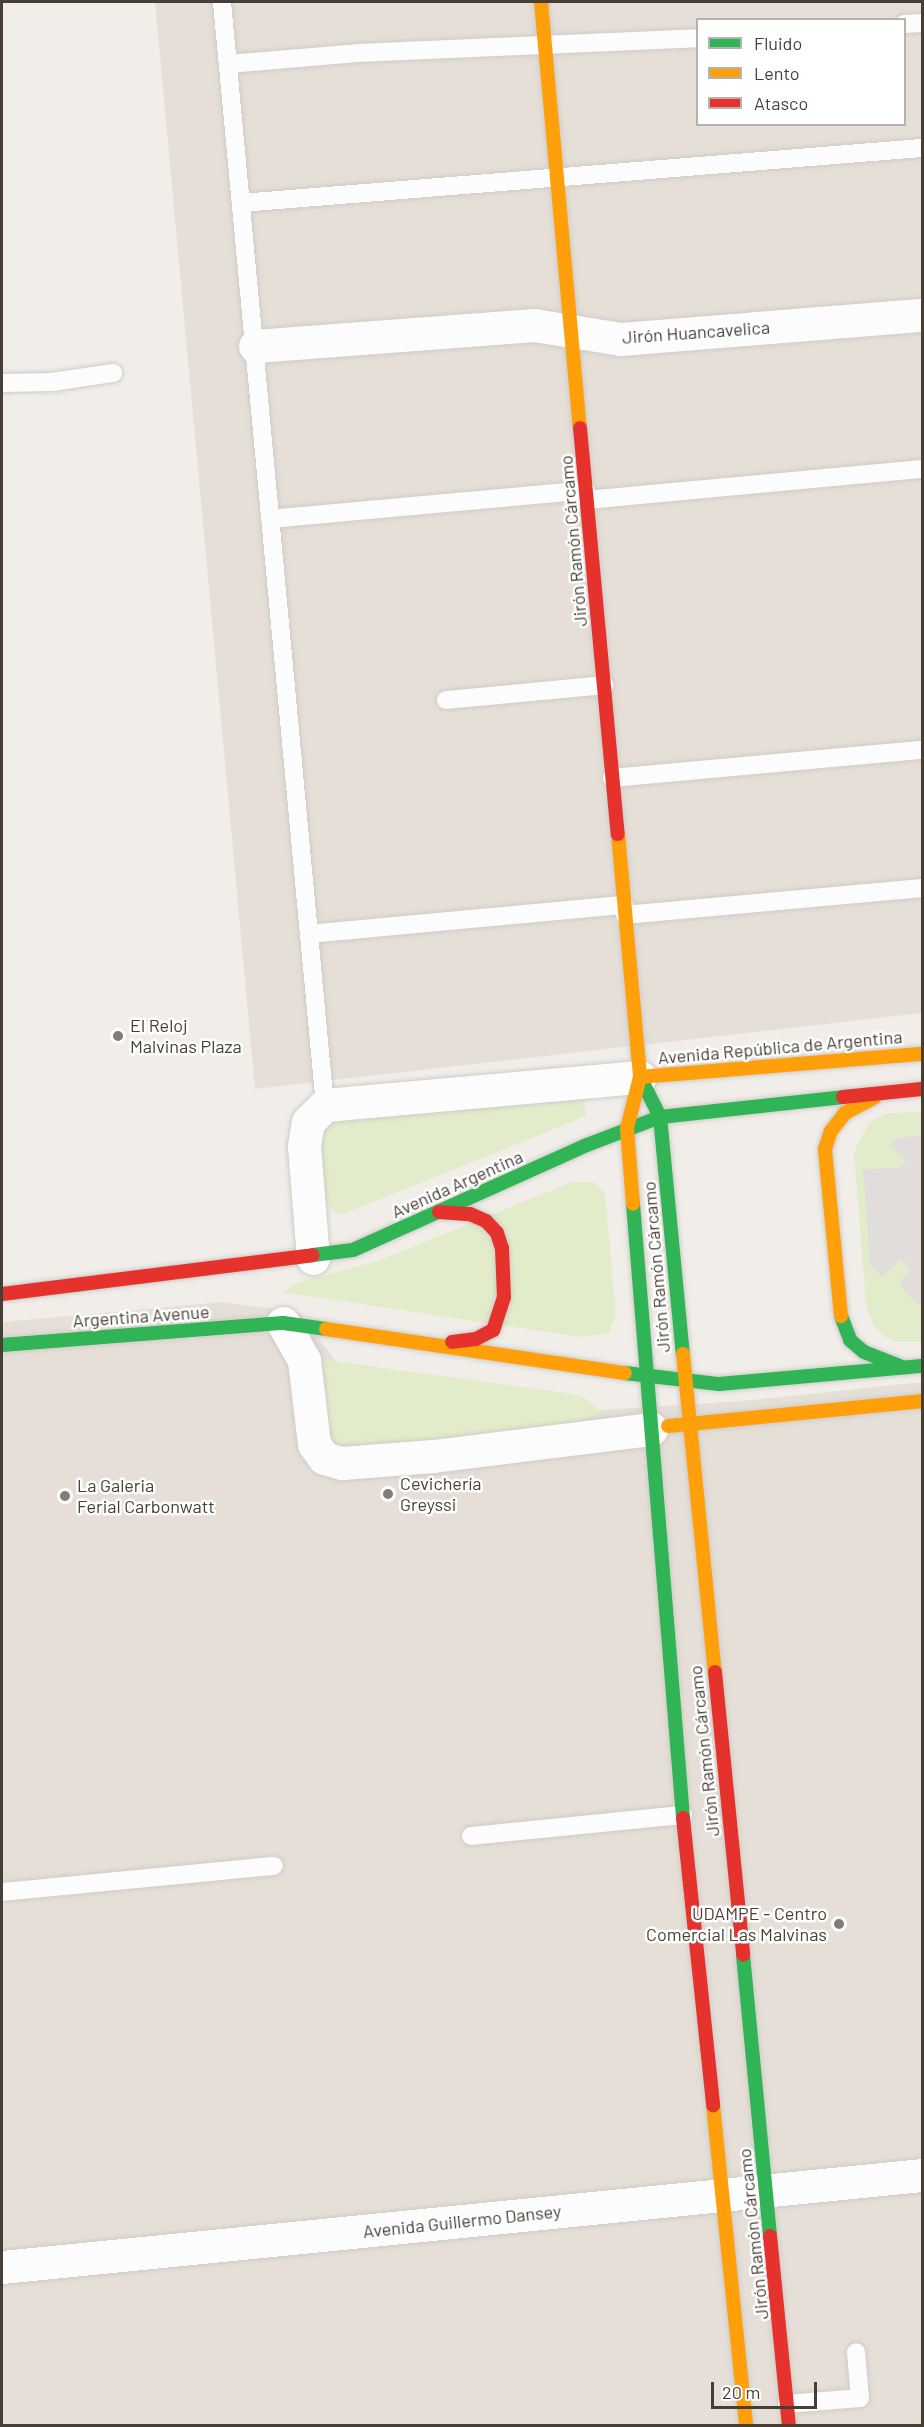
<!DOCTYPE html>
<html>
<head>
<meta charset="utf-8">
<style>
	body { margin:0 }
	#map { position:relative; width:924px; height:2427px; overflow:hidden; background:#f1eeea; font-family:Barlow,sans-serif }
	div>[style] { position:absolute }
	.residential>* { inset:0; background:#e5dfd7 }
	.green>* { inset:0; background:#e2ecca }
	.parking>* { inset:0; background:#e0ddda }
	.roads { filter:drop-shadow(0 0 2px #cfccc7) drop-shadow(0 0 2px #cfccc7) }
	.lane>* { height:18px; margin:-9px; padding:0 9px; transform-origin:9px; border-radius:9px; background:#fdfcfc }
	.street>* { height:33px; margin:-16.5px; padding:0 16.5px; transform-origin:16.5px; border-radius:16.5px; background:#fdfcfc }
	.fast>* { height:14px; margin:-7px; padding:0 7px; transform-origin:7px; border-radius:7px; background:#30b455 }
	.slow>* { height:14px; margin:-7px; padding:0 7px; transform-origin:7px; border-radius:7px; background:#ff9f0a }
	.jam>* { height:14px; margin:-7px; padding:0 7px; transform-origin:7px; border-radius:7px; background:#e5322d }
	.dots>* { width:16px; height:16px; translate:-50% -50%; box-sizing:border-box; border:3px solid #fff; border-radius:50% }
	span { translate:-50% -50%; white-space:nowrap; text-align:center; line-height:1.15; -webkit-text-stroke:5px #fff; paint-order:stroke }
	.street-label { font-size:18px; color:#473f36 }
	.poi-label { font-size:18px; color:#473f36 }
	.left { translate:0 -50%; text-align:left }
	.right { translate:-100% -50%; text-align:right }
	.frame { position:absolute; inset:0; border:3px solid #473f36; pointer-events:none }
	.legend { position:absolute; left:696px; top:18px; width:210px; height:108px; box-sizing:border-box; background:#fff; border:2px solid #b5b2af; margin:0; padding:8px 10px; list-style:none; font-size:18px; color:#473f36 }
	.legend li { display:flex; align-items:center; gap:12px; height:30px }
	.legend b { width:30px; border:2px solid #b5b2af }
	.scale { position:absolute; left:711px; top:2382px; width:106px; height:27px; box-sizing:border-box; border:3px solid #473f36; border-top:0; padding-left:8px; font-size:18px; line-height:21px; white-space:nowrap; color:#473f36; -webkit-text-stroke:4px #fff; paint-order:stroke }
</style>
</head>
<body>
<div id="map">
	<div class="residential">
		<div style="clip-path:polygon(evenodd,155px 2px,922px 2px,922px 1013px,255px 1089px,155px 2px,698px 20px,904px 20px,904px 124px,698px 124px,698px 20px)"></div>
		<div style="clip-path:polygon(223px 1302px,301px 1313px,359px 1395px,441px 1420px,742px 1401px,922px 1382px,922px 2425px,2px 2426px,2px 1322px)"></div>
	</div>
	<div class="green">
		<div style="clip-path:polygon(583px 1092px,586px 1116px,341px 1215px,331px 1210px,326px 1201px,320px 1138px,333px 1119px)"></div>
		<div style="clip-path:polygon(922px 1111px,922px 1135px,898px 1138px,905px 1160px,899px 1168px,863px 1169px,901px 1259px,910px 1270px,915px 1298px,922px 1306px,922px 1342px,898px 1342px,885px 1337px,873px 1324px,866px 1306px,854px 1152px,869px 1123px,885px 1114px)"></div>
		<div style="clip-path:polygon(572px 1182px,594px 1182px,605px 1194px,616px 1315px,609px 1333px,580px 1337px,283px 1292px,296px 1283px,378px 1261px)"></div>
		<div style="clip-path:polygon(318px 1359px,581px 1395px,599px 1409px,598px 1414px,538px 1435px,326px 1451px)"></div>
	</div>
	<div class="parking">
		<div style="clip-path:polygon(922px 1135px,922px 1306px,909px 1296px,900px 1282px,910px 1270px,901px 1259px,882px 1277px,870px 1266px,863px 1169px,899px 1168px,905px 1160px,890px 1145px,898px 1138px)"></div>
	</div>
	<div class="roads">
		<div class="lane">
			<div style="left:222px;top:2px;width:1108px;rotate:84.67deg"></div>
			<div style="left:904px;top:24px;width:18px;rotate:-3deg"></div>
			<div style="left:228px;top:64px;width:130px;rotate:-4.8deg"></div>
			<div style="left:358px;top:53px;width:340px;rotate:-2.5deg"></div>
			<div style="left:241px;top:203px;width:683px;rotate:-4.62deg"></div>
			<div style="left:2px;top:383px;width:50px;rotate:-1.1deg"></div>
			<div style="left:52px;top:382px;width:62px;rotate:-8.4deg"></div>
			<div style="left:587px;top:500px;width:336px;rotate:-5.3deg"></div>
			<div style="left:270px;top:519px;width:317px;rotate:-5.2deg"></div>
			<div style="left:446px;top:700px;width:159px;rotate:-5.4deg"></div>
			<div style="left:612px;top:778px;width:311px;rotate:-5.2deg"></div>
			<div style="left:625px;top:915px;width:298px;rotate:-5.2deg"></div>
			<div style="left:309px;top:934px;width:316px;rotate:-5.3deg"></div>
			<div style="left:471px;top:1836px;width:213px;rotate:-5.7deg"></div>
			<div style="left:2px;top:1892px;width:273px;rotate:-5.5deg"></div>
			<div style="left:787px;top:2404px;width:73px;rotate:-4.7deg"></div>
			<div style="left:860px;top:2398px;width:46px;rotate:-95deg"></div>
		</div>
		<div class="street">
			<div style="left:255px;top:346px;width:280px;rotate:-4.3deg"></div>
			<div style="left:534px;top:325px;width:88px;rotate:9.1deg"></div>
			<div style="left:621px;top:339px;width:302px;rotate:-4.6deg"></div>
			<div style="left:313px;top:1258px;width:112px;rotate:-94.6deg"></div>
			<div style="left:304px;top:1146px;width:24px;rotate:-81deg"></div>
			<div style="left:308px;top:1122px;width:24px;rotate:-45deg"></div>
			<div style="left:325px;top:1105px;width:316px;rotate:-5.1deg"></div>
			<div style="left:283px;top:1323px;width:43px;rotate:60.4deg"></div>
			<div style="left:304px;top:1360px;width:85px;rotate:83.2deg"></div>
			<div style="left:314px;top:1444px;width:17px;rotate:54deg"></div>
			<div style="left:324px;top:1458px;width:19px;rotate:16deg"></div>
			<div style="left:342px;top:1463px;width:91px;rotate:-4.4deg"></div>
			<div style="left:433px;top:1456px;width:220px;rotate:-7.1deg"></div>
			<div style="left:2px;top:2267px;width:925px;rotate:-5.71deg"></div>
		</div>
		<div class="fast">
			<div style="left:640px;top:1077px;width:45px;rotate:63.4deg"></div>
			<div style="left:660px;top:1117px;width:238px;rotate:84.5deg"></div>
			<div style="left:633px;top:1204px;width:616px;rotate:85.34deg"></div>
			<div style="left:313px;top:1255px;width:40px;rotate:-7.1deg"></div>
			<div style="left:353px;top:1250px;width:256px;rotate:-24.2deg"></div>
			<div style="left:587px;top:1145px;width:78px;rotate:-21deg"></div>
			<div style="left:660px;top:1117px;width:184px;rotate:-6.2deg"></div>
			<div style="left:841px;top:1316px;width:26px;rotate:69deg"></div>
			<div style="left:850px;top:1340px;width:18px;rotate:41deg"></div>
			<div style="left:864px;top:1352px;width:41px;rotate:21.5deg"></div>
			<div style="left:2px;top:1345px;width:282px;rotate:-4.5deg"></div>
			<div style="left:283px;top:1323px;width:43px;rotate:7.9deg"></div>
			<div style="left:625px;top:1373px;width:95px;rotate:6.7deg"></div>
			<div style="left:719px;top:1384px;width:204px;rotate:-5.1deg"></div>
			<div style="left:743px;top:1955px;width:282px;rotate:84.5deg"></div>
		</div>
		<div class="slow">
			<div style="left:541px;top:2px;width:428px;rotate:84.8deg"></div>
			<div style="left:618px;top:834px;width:244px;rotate:84.8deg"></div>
			<div style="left:640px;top:1077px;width:53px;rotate:104.3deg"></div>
			<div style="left:627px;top:1128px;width:76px;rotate:85.5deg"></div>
			<div style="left:640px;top:1077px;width:283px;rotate:-4.7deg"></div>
			<div style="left:841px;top:1316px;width:168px;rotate:-95.5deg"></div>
			<div style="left:825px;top:1149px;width:19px;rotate:-72deg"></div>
			<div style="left:831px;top:1131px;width:23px;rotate:-52deg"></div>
			<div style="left:845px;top:1113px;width:34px;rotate:-28deg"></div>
			<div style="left:326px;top:1329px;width:302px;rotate:8.4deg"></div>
			<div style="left:683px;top:1354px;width:320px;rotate:84.3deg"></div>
			<div style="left:668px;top:1426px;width:255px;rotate:-5.6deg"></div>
			<div style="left:713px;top:2105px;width:323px;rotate:84.1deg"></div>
		</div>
		<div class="jam">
			<div style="left:580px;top:428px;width:408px;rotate:84.7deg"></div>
			<div style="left:843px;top:1097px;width:79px;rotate:-5.8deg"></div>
			<div style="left:439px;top:1212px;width:31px;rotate:4deg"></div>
			<div style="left:470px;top:1214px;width:17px;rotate:24deg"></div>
			<div style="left:486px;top:1221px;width:16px;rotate:47deg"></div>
			<div style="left:497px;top:1233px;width:16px;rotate:72deg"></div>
			<div style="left:502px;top:1248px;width:49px;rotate:87.7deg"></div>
			<div style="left:504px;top:1297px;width:35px;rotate:108deg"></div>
			<div style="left:493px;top:1330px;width:19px;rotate:152deg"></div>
			<div style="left:476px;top:1339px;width:24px;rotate:173deg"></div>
			<div style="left:2px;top:1294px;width:313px;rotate:-7.1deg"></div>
			<div style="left:715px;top:1672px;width:284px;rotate:84.3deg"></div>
			<div style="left:683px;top:1818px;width:289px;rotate:84deg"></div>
			<div style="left:770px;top:2236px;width:191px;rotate:84.3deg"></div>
		</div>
	</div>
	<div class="dots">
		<div style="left:118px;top:1036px;background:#827c75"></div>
		<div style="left:388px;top:1494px;background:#827c75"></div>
		<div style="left:65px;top:1496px;background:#827c75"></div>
		<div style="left:839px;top:1924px;background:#827c75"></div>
	</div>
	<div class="street-label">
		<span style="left:696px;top:332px;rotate:-4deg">Jirón Huancavelica</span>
		<span style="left:573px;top:541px;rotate:-95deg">Jirón Ramón Cárcamo</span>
		<span style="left:780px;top:1047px;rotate:-5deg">Avenida República de Argentina</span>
		<span style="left:457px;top:1184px;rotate:-24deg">Avenida Argentina</span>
		<span style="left:656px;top:1267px;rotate:-95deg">Jirón Ramón Cárcamo</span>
		<span style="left:141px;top:1316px;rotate:-4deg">Argentina Avenue</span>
		<span style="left:704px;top:1751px;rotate:-96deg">Jirón Ramón Cárcamo</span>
		<span style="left:462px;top:2221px;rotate:-6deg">Avenida Guillermo Dansey</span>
		<span style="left:753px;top:2234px;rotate:-96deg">Jirón Ramón Cárcamo</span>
	</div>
	<div class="poi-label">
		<span class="left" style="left:130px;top:1036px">El Reloj<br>Malvinas Plaza</span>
		<span class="left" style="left:400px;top:1494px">Cevichería<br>Greyssi</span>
		<span class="left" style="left:77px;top:1496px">La Galeria<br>Ferial Carbonwatt</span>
		<span class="right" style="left:827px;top:1924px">UDAMPE - Centro<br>Comercial Las Malvinas</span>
	</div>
	<div class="frame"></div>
	<ul class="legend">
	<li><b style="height:8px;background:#30b455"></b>Fluido</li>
	<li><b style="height:8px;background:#ff9f0a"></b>Lento</li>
	<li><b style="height:8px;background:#e5322d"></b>Atasco</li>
	</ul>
	<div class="scale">20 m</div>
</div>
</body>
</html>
